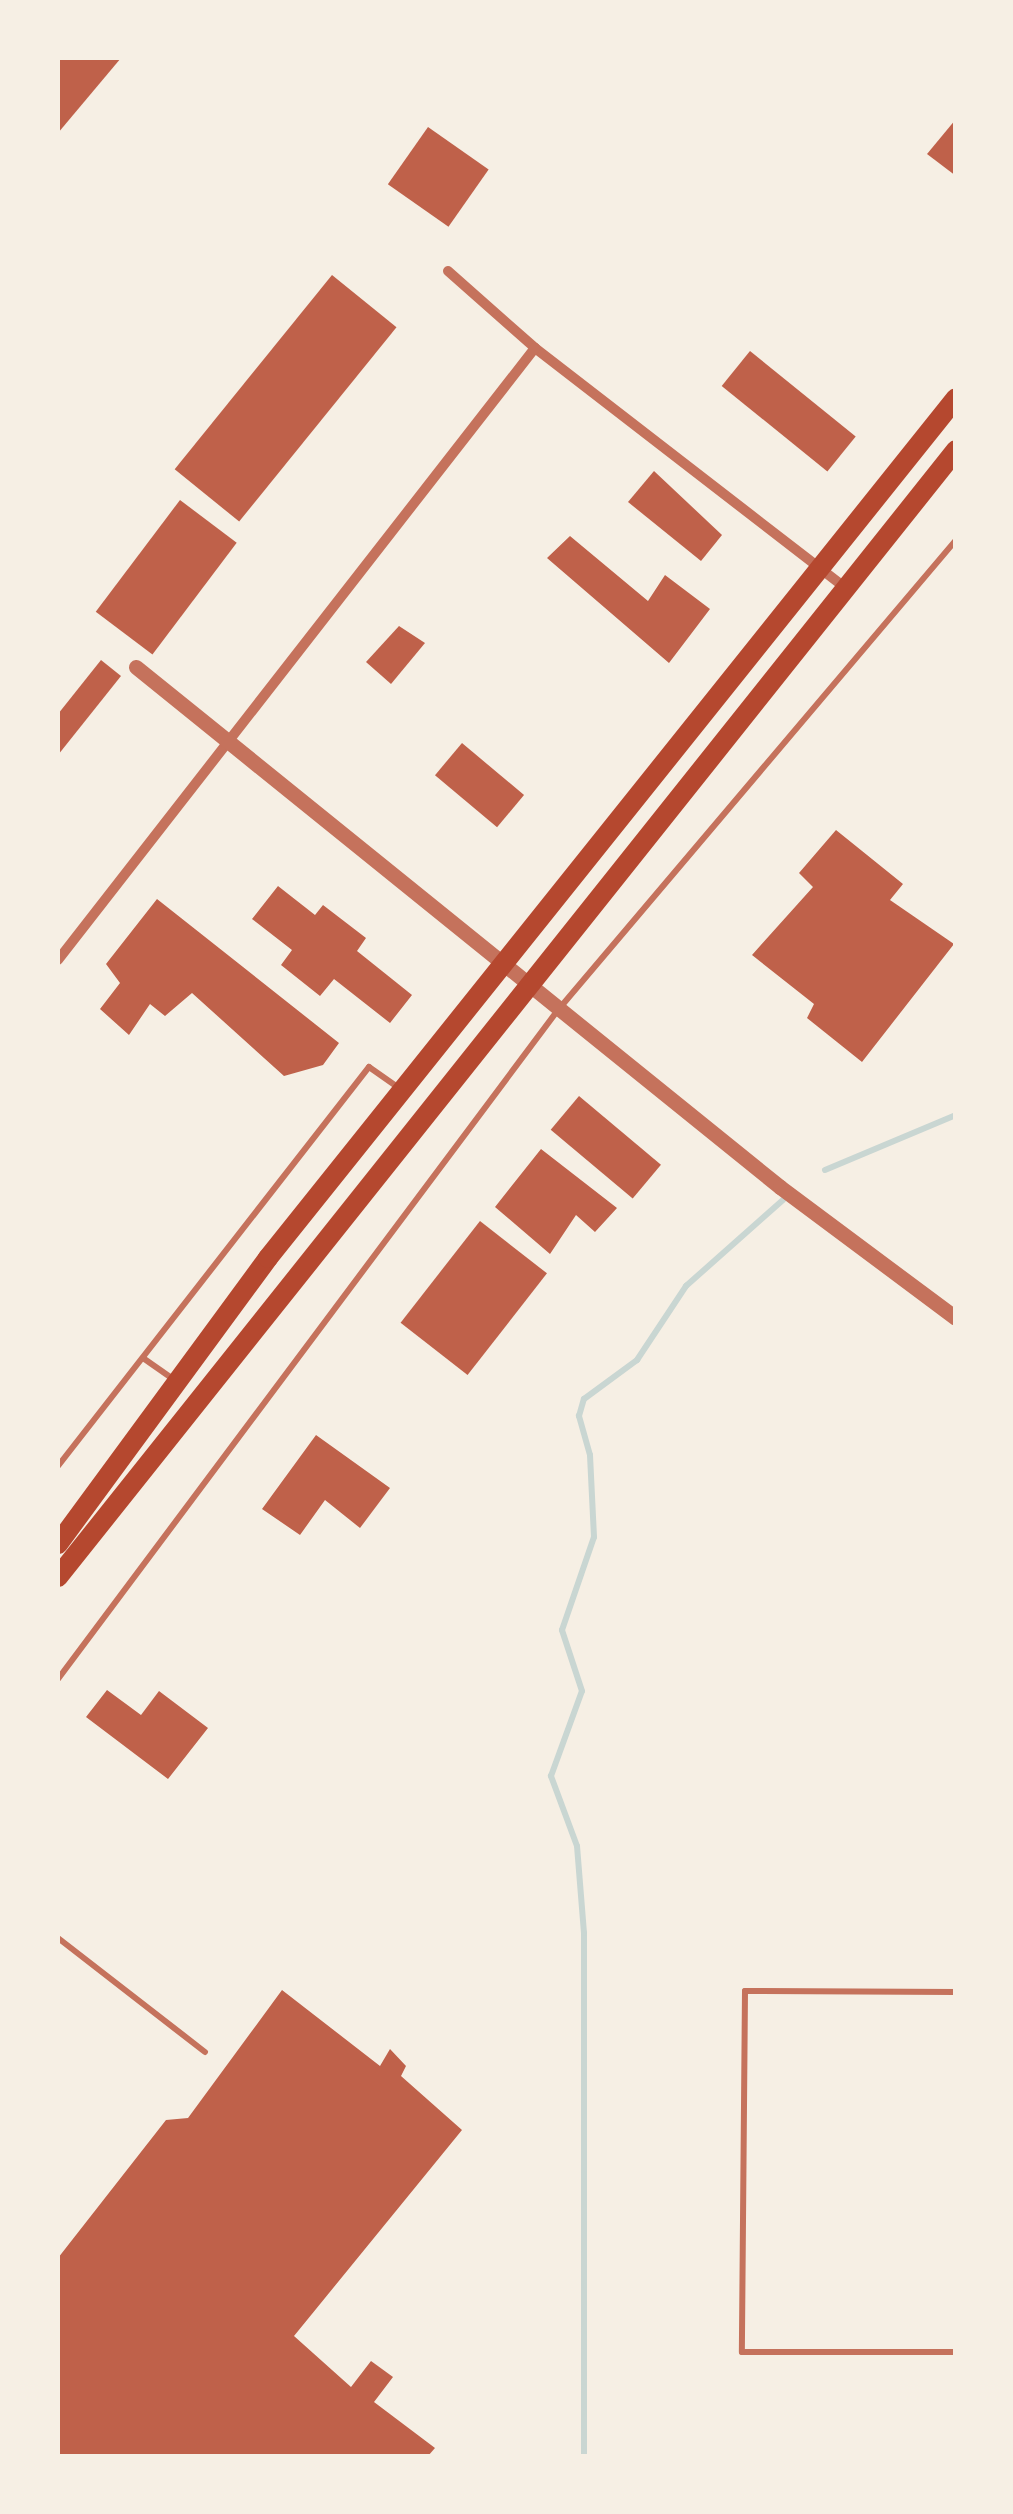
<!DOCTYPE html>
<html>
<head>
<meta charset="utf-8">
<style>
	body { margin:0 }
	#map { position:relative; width:1013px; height:2514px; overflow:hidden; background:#f6efe4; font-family:"Fira Sans",sans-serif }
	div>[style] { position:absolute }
	.stream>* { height:6px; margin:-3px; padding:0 3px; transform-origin:3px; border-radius:3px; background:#c9d6d2 }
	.building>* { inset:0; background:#bf614a; transform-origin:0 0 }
	.service>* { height:6px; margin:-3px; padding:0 3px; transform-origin:3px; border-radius:3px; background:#c5725c }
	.minor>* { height:10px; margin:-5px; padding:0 5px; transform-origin:5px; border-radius:5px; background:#c5725c }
	.tertiary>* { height:15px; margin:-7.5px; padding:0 7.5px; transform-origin:7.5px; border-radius:7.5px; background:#c5725c }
	.trunk>* { height:20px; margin:-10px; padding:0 10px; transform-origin:10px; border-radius:10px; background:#b5482f }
	span { translate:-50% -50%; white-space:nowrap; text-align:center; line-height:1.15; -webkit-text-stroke:8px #f6efe4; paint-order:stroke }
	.frame { position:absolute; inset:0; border:60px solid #f6efe4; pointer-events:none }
</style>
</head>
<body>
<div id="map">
	<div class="stream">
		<div style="left:825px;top:1170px;width:142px;rotate:-22.8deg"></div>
		<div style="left:584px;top:2456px;width:523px;rotate:-90deg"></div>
		<div style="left:584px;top:1933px;width:87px;rotate:-94.6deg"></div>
		<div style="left:577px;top:1846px;width:75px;rotate:-110.4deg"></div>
		<div style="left:551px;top:1776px;width:90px;rotate:-70deg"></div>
		<div style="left:582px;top:1691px;width:64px;rotate:-108.2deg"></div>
		<div style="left:562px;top:1630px;width:98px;rotate:-71deg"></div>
		<div style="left:594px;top:1537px;width:82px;rotate:-92.8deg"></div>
		<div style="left:590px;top:1455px;width:41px;rotate:-105.8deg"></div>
		<div style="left:579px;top:1416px;width:18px;rotate:-74deg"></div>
		<div style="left:584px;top:1399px;width:66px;rotate:-36.3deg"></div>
		<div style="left:637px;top:1360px;width:89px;rotate:-56.5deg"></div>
		<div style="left:686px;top:1286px;width:130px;rotate:-41.6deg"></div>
	</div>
	<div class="building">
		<div style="clip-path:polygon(58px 58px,121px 58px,58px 133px)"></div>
		<div style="clip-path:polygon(956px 119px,956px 176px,927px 154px)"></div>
		<div style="left:428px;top:127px;width:74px;height:70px;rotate:35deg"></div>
		<div style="left:332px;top:275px;width:83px;height:250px;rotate:39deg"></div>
		<div style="left:750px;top:351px;width:136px;height:45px;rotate:39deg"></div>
		<div style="clip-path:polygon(654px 471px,722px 535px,701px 561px,628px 502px)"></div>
		<div style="left:180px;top:500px;width:71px;height:140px;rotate:37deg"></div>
		<div style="clip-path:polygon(570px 536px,648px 601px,665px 575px,710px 609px,669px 663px,547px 558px)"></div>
		<div style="clip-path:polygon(399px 626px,425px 643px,391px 684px,366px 662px)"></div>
		<div style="clip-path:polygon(101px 660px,121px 676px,58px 755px,58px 714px)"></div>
		<div style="left:462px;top:743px;width:81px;height:42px;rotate:40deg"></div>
		<div style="clip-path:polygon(836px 830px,903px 884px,890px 900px,954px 944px,862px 1062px,807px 1018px,814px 1004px,752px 955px,813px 887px,799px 873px)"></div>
		<div style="clip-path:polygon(278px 886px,315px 915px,323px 905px,366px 938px,357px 951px,412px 995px,390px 1023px,334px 979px,320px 996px,281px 965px,292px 950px,252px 919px)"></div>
		<div style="clip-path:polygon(157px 899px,339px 1043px,323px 1065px,284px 1076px,192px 993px,165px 1016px,150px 1004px,129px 1035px,100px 1009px,120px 983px,106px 964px)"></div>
		<div style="left:579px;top:1096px;width:107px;height:44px;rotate:40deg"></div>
		<div style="clip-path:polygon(541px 1149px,617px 1208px,595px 1232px,576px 1215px,550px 1254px,495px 1207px)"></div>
		<div style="left:480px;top:1221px;width:85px;height:129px;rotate:38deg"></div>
		<div style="clip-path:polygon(316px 1435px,390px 1488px,360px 1528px,325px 1500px,300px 1535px,262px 1509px)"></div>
		<div style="clip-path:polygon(107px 1690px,141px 1715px,159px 1691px,208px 1728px,168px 1779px,86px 1717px)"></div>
		<div style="clip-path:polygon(282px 1990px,380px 2066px,390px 2049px,406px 2066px,401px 2076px,462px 2130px,294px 2336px,351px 2387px,371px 2361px,393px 2377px,374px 2402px,435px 2448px,428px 2456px,58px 2456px,58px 2258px,166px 2120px,188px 2118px)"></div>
	</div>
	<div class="service">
		<div style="left:143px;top:1358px;width:38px;rotate:35deg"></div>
		<div style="left:58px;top:1466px;width:506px;rotate:-52.07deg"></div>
		<div style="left:369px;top:1067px;width:37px;rotate:35deg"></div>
		<div style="left:58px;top:1679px;width:835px;rotate:-53.23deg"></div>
		<div style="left:558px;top:1010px;width:616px;rotate:-49.74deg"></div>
		<div style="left:58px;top:1938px;width:186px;rotate:37.8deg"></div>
		<div style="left:956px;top:1992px;width:211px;rotate:-179.7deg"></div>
		<div style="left:745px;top:1991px;width:361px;rotate:90.5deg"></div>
		<div style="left:742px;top:2352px;width:214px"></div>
	</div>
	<div class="minor">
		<div style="left:448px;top:271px;width:116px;rotate:41.5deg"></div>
		<div style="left:535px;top:348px;width:393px;rotate:37.7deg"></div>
		<div style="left:58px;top:960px;width:776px;rotate:-52.07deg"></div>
	</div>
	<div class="tertiary">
		<div style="left:136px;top:667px;width:828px;rotate:38.92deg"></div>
		<div style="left:780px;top:1187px;width:219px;rotate:36.7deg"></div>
	</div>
	<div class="trunk">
		<div style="left:58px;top:1544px;width:355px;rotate:-53.7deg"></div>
		<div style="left:268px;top:1258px;width:1101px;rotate:-51.34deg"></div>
		<div style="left:58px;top:1577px;width:1441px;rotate:-51.45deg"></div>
	</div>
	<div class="frame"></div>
</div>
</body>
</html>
